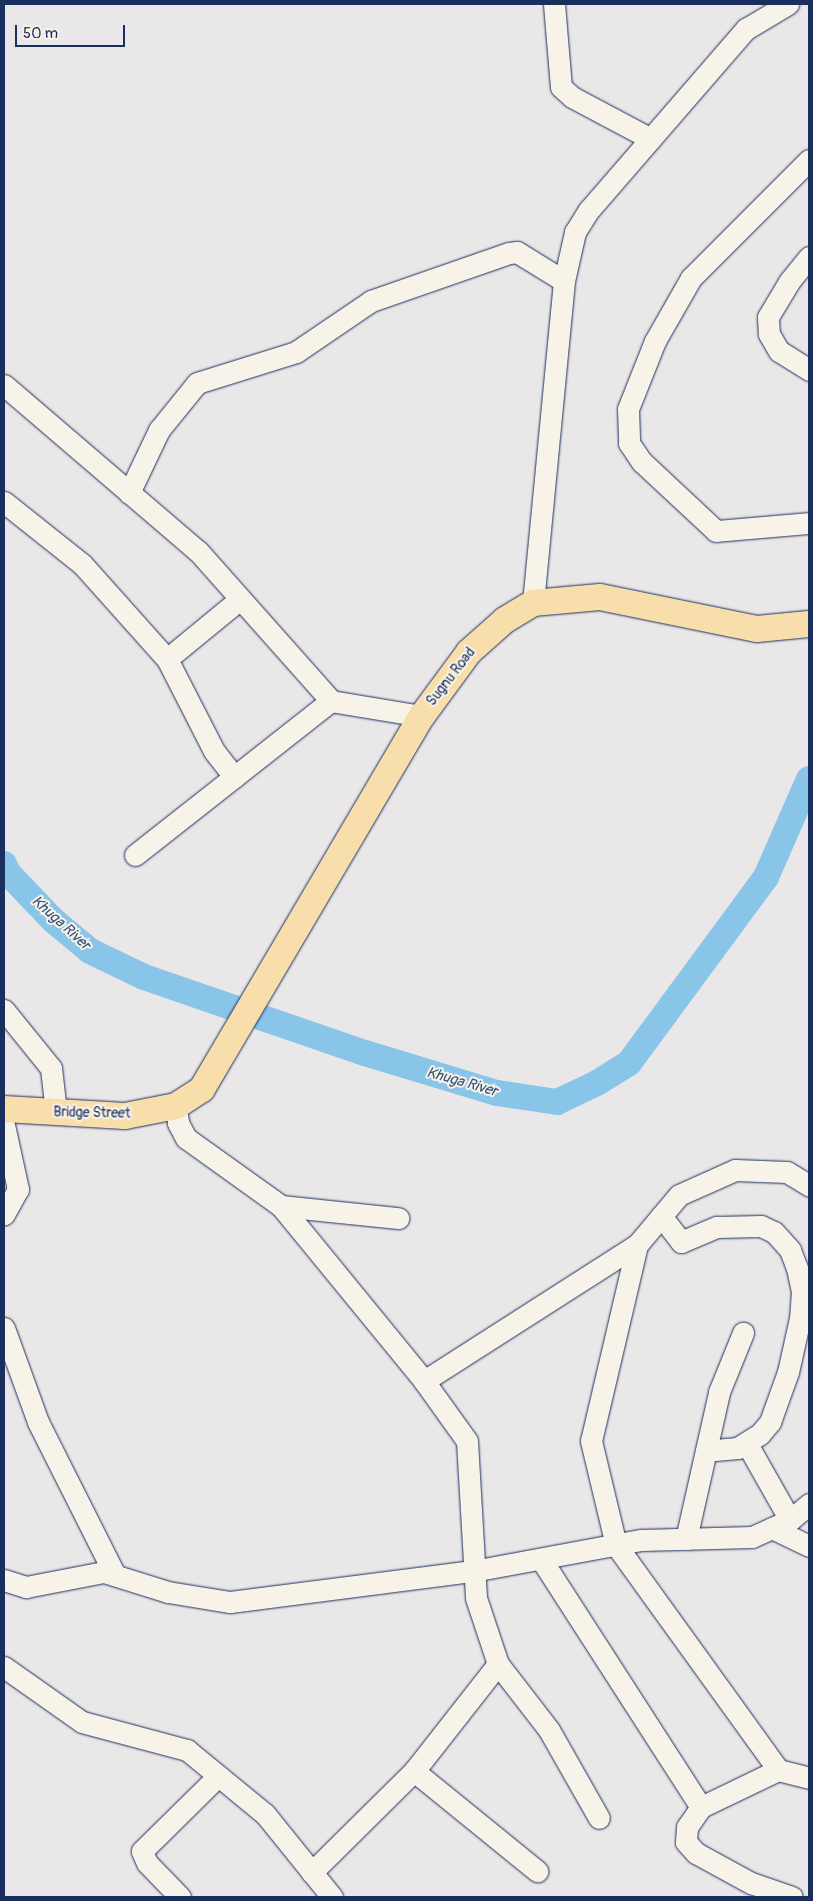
<!DOCTYPE html>
<html>
<head>
<meta charset="utf-8">
<style>
	body { margin:0 }
	#map { position:relative; width:813px; height:1901px; overflow:hidden; background:#eae7e8; font-family:Pangolin,sans-serif }
	div>[style] { position:absolute }
	.river>* { height:26px; margin:-13px; padding:0 13px; transform-origin:13px; border-radius:13px; background:#88c5e8 }
	.roads { filter:drop-shadow(0 0 1px #1b2f5e) drop-shadow(0 0 1px #1b2f5e) }
	.minor>* { height:21px; margin:-10.5px; padding:0 10.5px; transform-origin:10.5px; border-radius:10.5px; background:#f7f3e8 }
	.major>* { height:26px; margin:-13px; padding:0 13px; transform-origin:13px; border-radius:13px; background:#f8deab }
	span { translate:-50% -50%; white-space:nowrap; text-align:center; line-height:1.15; -webkit-text-stroke:4px #f7f3e8; paint-order:stroke }
	.street-label { font-size:14px; color:#1b2f5e }
	.water-label { font-size:15px; color:#365480; font-style:italic }
	.frame { position:absolute; inset:0; border:5px solid #1b2f5e; pointer-events:none }
	.scale { position:absolute; left:15px; top:25px; width:110px; height:22px; box-sizing:border-box; border:2px solid #1b2f5e; border-top:0; padding-left:6px; font-size:15px; line-height:18px; white-space:nowrap; color:#1b2f5e; -webkit-text-stroke:4px #f7f3e8; paint-order:stroke }
</style>
</head>
<body>
<div id="map">
	<div class="river">
		<div style="left:4px;top:864px;width:10px;rotate:66deg"></div>
		<div style="left:8px;top:873px;width:66px;rotate:46.2deg"></div>
		<div style="left:54px;top:921px;width:47px;rotate:39.8deg"></div>
		<div style="left:90px;top:951px;width:60px;rotate:25.7deg"></div>
		<div style="left:144px;top:977px;width:234px;rotate:19deg"></div>
		<div style="left:365px;top:1053px;width:138px;rotate:16.9deg"></div>
		<div style="left:497px;top:1093px;width:61px;rotate:8.5deg"></div>
		<div style="left:557px;top:1102px;width:44px;rotate:-25.4deg"></div>
		<div style="left:597px;top:1083px;width:38px;rotate:-32deg"></div>
		<div style="left:629px;top:1063px;width:231px;rotate:-53.6deg"></div>
		<div style="left:766px;top:877px;width:107px;rotate:-66.3deg"></div>
	</div>
	<div class="roads">
		<div class="minor">
			<div style="left:554px;top:4px;width:83px;rotate:85.2deg"></div>
			<div style="left:561px;top:87px;width:15px;rotate:42deg"></div>
			<div style="left:572px;top:97px;width:89px;rotate:28deg"></div>
			<div style="left:809px;top:160px;width:167px;rotate:135deg"></div>
			<div style="left:691px;top:278px;width:73px;rotate:119.7deg"></div>
			<div style="left:655px;top:341px;width:73px;rotate:111.7deg"></div>
			<div style="left:628px;top:409px;width:34px;rotate:88deg"></div>
			<div style="left:629px;top:443px;width:23px;rotate:56deg"></div>
			<div style="left:642px;top:462px;width:101px;rotate:43deg"></div>
			<div style="left:716px;top:531px;width:93px;rotate:-4.9deg"></div>
			<div style="left:809px;top:257px;width:32px;rotate:129deg"></div>
			<div style="left:789px;top:282px;width:41px;rotate:121deg"></div>
			<div style="left:768px;top:317px;width:17px;rotate:87deg"></div>
			<div style="left:769px;top:334px;width:20px;rotate:60deg"></div>
			<div style="left:779px;top:351px;width:36px;rotate:32deg"></div>
			<div style="left:4px;top:385px;width:255px;rotate:40.6deg"></div>
			<div style="left:198px;top:551px;width:200px;rotate:48.4deg"></div>
			<div style="left:331px;top:701px;width:92px;rotate:9.4deg"></div>
			<div style="left:129px;top:493px;width:70px;rotate:-64.5deg"></div>
			<div style="left:159px;top:430px;width:60px;rotate:-51deg"></div>
			<div style="left:197px;top:383px;width:104px;rotate:-17.4deg"></div>
			<div style="left:296px;top:352px;width:91px;rotate:-34.2deg"></div>
			<div style="left:371px;top:301px;width:146px;rotate:-19.2deg"></div>
			<div style="left:509px;top:253px;width:8px;rotate:-7deg"></div>
			<div style="left:517px;top:252px;width:55px;rotate:31.7deg"></div>
			<div style="left:4px;top:502px;width:100px;rotate:38.5deg"></div>
			<div style="left:82px;top:564px;width:127px;rotate:48.2deg"></div>
			<div style="left:167px;top:659px;width:103px;rotate:62.9deg"></div>
			<div style="left:214px;top:751px;width:33px;rotate:52deg"></div>
			<div style="left:533px;top:603px;width:323px;rotate:-84.5deg"></div>
			<div style="left:564px;top:281px;width:50px;rotate:-77.3deg"></div>
			<div style="left:575px;top:232px;width:26px;rotate:-58deg"></div>
			<div style="left:589px;top:210px;width:240px;rotate:-49.1deg"></div>
			<div style="left:746px;top:29px;width:49px;rotate:-30.8deg"></div>
			<div style="left:167px;top:659px;width:94px;rotate:-39.4deg"></div>
			<div style="left:135px;top:855px;width:249px;rotate:-38.2deg"></div>
			<div style="left:4px;top:1010px;width:75px;rotate:51deg"></div>
			<div style="left:51px;top:1068px;width:44px;rotate:83.5deg"></div>
			<div style="left:176px;top:1106px;width:17px;rotate:83deg"></div>
			<div style="left:178px;top:1123px;width:17px;rotate:62deg"></div>
			<div style="left:186px;top:1138px;width:117px;rotate:35.6deg"></div>
			<div style="left:281px;top:1206px;width:226px;rotate:50.7deg"></div>
			<div style="left:424px;top:1381px;width:74px;rotate:54.4deg"></div>
			<div style="left:467px;top:1441px;width:157px;rotate:86.7deg"></div>
			<div style="left:476px;top:1598px;width:70px;rotate:71.6deg"></div>
			<div style="left:498px;top:1664px;width:136px;rotate:128.1deg"></div>
			<div style="left:414px;top:1771px;width:144px;rotate:135.3deg"></div>
			<div style="left:4px;top:1125px;width:66px;rotate:77.7deg"></div>
			<div style="left:18px;top:1189px;width:29px;rotate:119deg"></div>
			<div style="left:281px;top:1206px;width:118px;rotate:5.9deg"></div>
			<div style="left:661px;top:1216px;width:33px;rotate:52deg"></div>
			<div style="left:681px;top:1242px;width:39px;rotate:-23deg"></div>
			<div style="left:717px;top:1227px;width:44px;rotate:-1.3deg"></div>
			<div style="left:761px;top:1226px;width:14px;rotate:25deg"></div>
			<div style="left:774px;top:1232px;width:24px;rotate:48deg"></div>
			<div style="left:790px;top:1250px;width:19px;rotate:69deg"></div>
			<div style="left:797px;top:1268px;width:24px;rotate:78deg"></div>
			<div style="left:802px;top:1291px;width:27px;rotate:94deg"></div>
			<div style="left:800px;top:1318px;width:55px;rotate:102.5deg"></div>
			<div style="left:788px;top:1372px;width:53px;rotate:109.8deg"></div>
			<div style="left:770px;top:1422px;width:16px;rotate:130deg"></div>
			<div style="left:760px;top:1434px;width:26px;rotate:148deg"></div>
			<div style="left:738px;top:1448px;width:32px;rotate:175deg"></div>
			<div style="left:637px;top:1245px;width:201px;rotate:103.2deg"></div>
			<div style="left:591px;top:1441px;width:107px;rotate:76.5deg"></div>
			<div style="left:616px;top:1545px;width:277px;rotate:54.2deg"></div>
			<div style="left:778px;top:1770px;width:32px;rotate:14deg"></div>
			<div style="left:4px;top:1328px;width:100px;rotate:70.1deg"></div>
			<div style="left:38px;top:1422px;width:171px;rotate:63.3deg"></div>
			<div style="left:424px;top:1381px;width:253px;rotate:-32.6deg"></div>
			<div style="left:637px;top:1245px;width:65px;rotate:-50deg"></div>
			<div style="left:679px;top:1195px;width:61px;rotate:-24.1deg"></div>
			<div style="left:735px;top:1170px;width:52px;rotate:2.2deg"></div>
			<div style="left:787px;top:1172px;width:26px;rotate:31deg"></div>
			<div style="left:747px;top:1444px;width:87px;rotate:60.5deg"></div>
			<div style="left:772px;top:1528px;width:41px;rotate:25.9deg"></div>
			<div style="left:686px;top:1539px;width:151px;rotate:-77.3deg"></div>
			<div style="left:719px;top:1392px;width:64px;rotate:-67.9deg"></div>
			<div style="left:541px;top:1559px;width:295px;rotate:57.2deg"></div>
			<div style="left:4px;top:1580px;width:23px;rotate:18deg"></div>
			<div style="left:26px;top:1587px;width:79px;rotate:-10.9deg"></div>
			<div style="left:104px;top:1572px;width:67px;rotate:17.4deg"></div>
			<div style="left:168px;top:1592px;width:63px;rotate:9.2deg"></div>
			<div style="left:230px;top:1602px;width:245px;rotate:-7.3deg"></div>
			<div style="left:473px;top:1571px;width:171px;rotate:-10.5deg"></div>
			<div style="left:641px;top:1540px;width:111px;rotate:-1.5deg"></div>
			<div style="left:752px;top:1537px;width:42px;rotate:-24.1deg"></div>
			<div style="left:790px;top:1520px;width:25px;rotate:-40deg"></div>
			<div style="left:498px;top:1664px;width:83px;rotate:52.3deg"></div>
			<div style="left:549px;top:1730px;width:101px;rotate:60.4deg"></div>
			<div style="left:4px;top:1667px;width:95px;rotate:35.2deg"></div>
			<div style="left:82px;top:1722px;width:109px;rotate:14.9deg"></div>
			<div style="left:187px;top:1750px;width:101px;rotate:39.4deg"></div>
			<div style="left:265px;top:1814px;width:107px;rotate:51.1deg"></div>
			<div style="left:778px;top:1770px;width:85px;rotate:154.3deg"></div>
			<div style="left:701px;top:1807px;width:24px;rotate:125deg"></div>
			<div style="left:687px;top:1827px;width:15px;rotate:94deg"></div>
			<div style="left:686px;top:1842px;width:15px;rotate:48deg"></div>
			<div style="left:696px;top:1853px;width:63px;rotate:28.6deg"></div>
			<div style="left:751px;top:1883px;width:43px;rotate:18.9deg"></div>
			<div style="left:414px;top:1771px;width:159px;rotate:39.1deg"></div>
			<div style="left:180px;top:1897px;width:47px;rotate:-134.1deg"></div>
			<div style="left:147px;top:1863px;width:13px;rotate:-113deg"></div>
			<div style="left:142px;top:1851px;width:107px;rotate:-44.6deg"></div>
		</div>
		<div class="major">
			<div style="left:4px;top:1109px;width:121px;rotate:3.3deg"></div>
			<div style="left:125px;top:1116px;width:52px;rotate:-11.1deg"></div>
			<div style="left:176px;top:1106px;width:31px;rotate:-33deg"></div>
			<div style="left:202px;top:1089px;width:433px;rotate:-59.5deg"></div>
			<div style="left:422px;top:716px;width:79px;rotate:-53.7deg"></div>
			<div style="left:469px;top:652px;width:48px;rotate:-41.6deg"></div>
			<div style="left:505px;top:620px;width:33px;rotate:-31deg"></div>
			<div style="left:533px;top:603px;width:67px;rotate:-5.1deg"></div>
			<div style="left:600px;top:597px;width:160px;rotate:11.5deg"></div>
			<div style="left:757px;top:629px;width:52px;rotate:-5.5deg"></div>
		</div>
	</div>
	<div class="street-label">
		<span style="left:451px;top:677px;rotate:-52deg">Sugnu Road</span>
		<span style="left:92px;top:1113px;rotate:1deg">Bridge Street</span>
	</div>
	<div class="water-label">
		<span style="left:61px;top:923px;rotate:42deg">Khuga River</span>
		<span style="left:462px;top:1082px;rotate:16deg">Khuga River</span>
	</div>
	<div class="frame"></div>
	<div class="scale">50 m</div>
</div>
</body>
</html>
